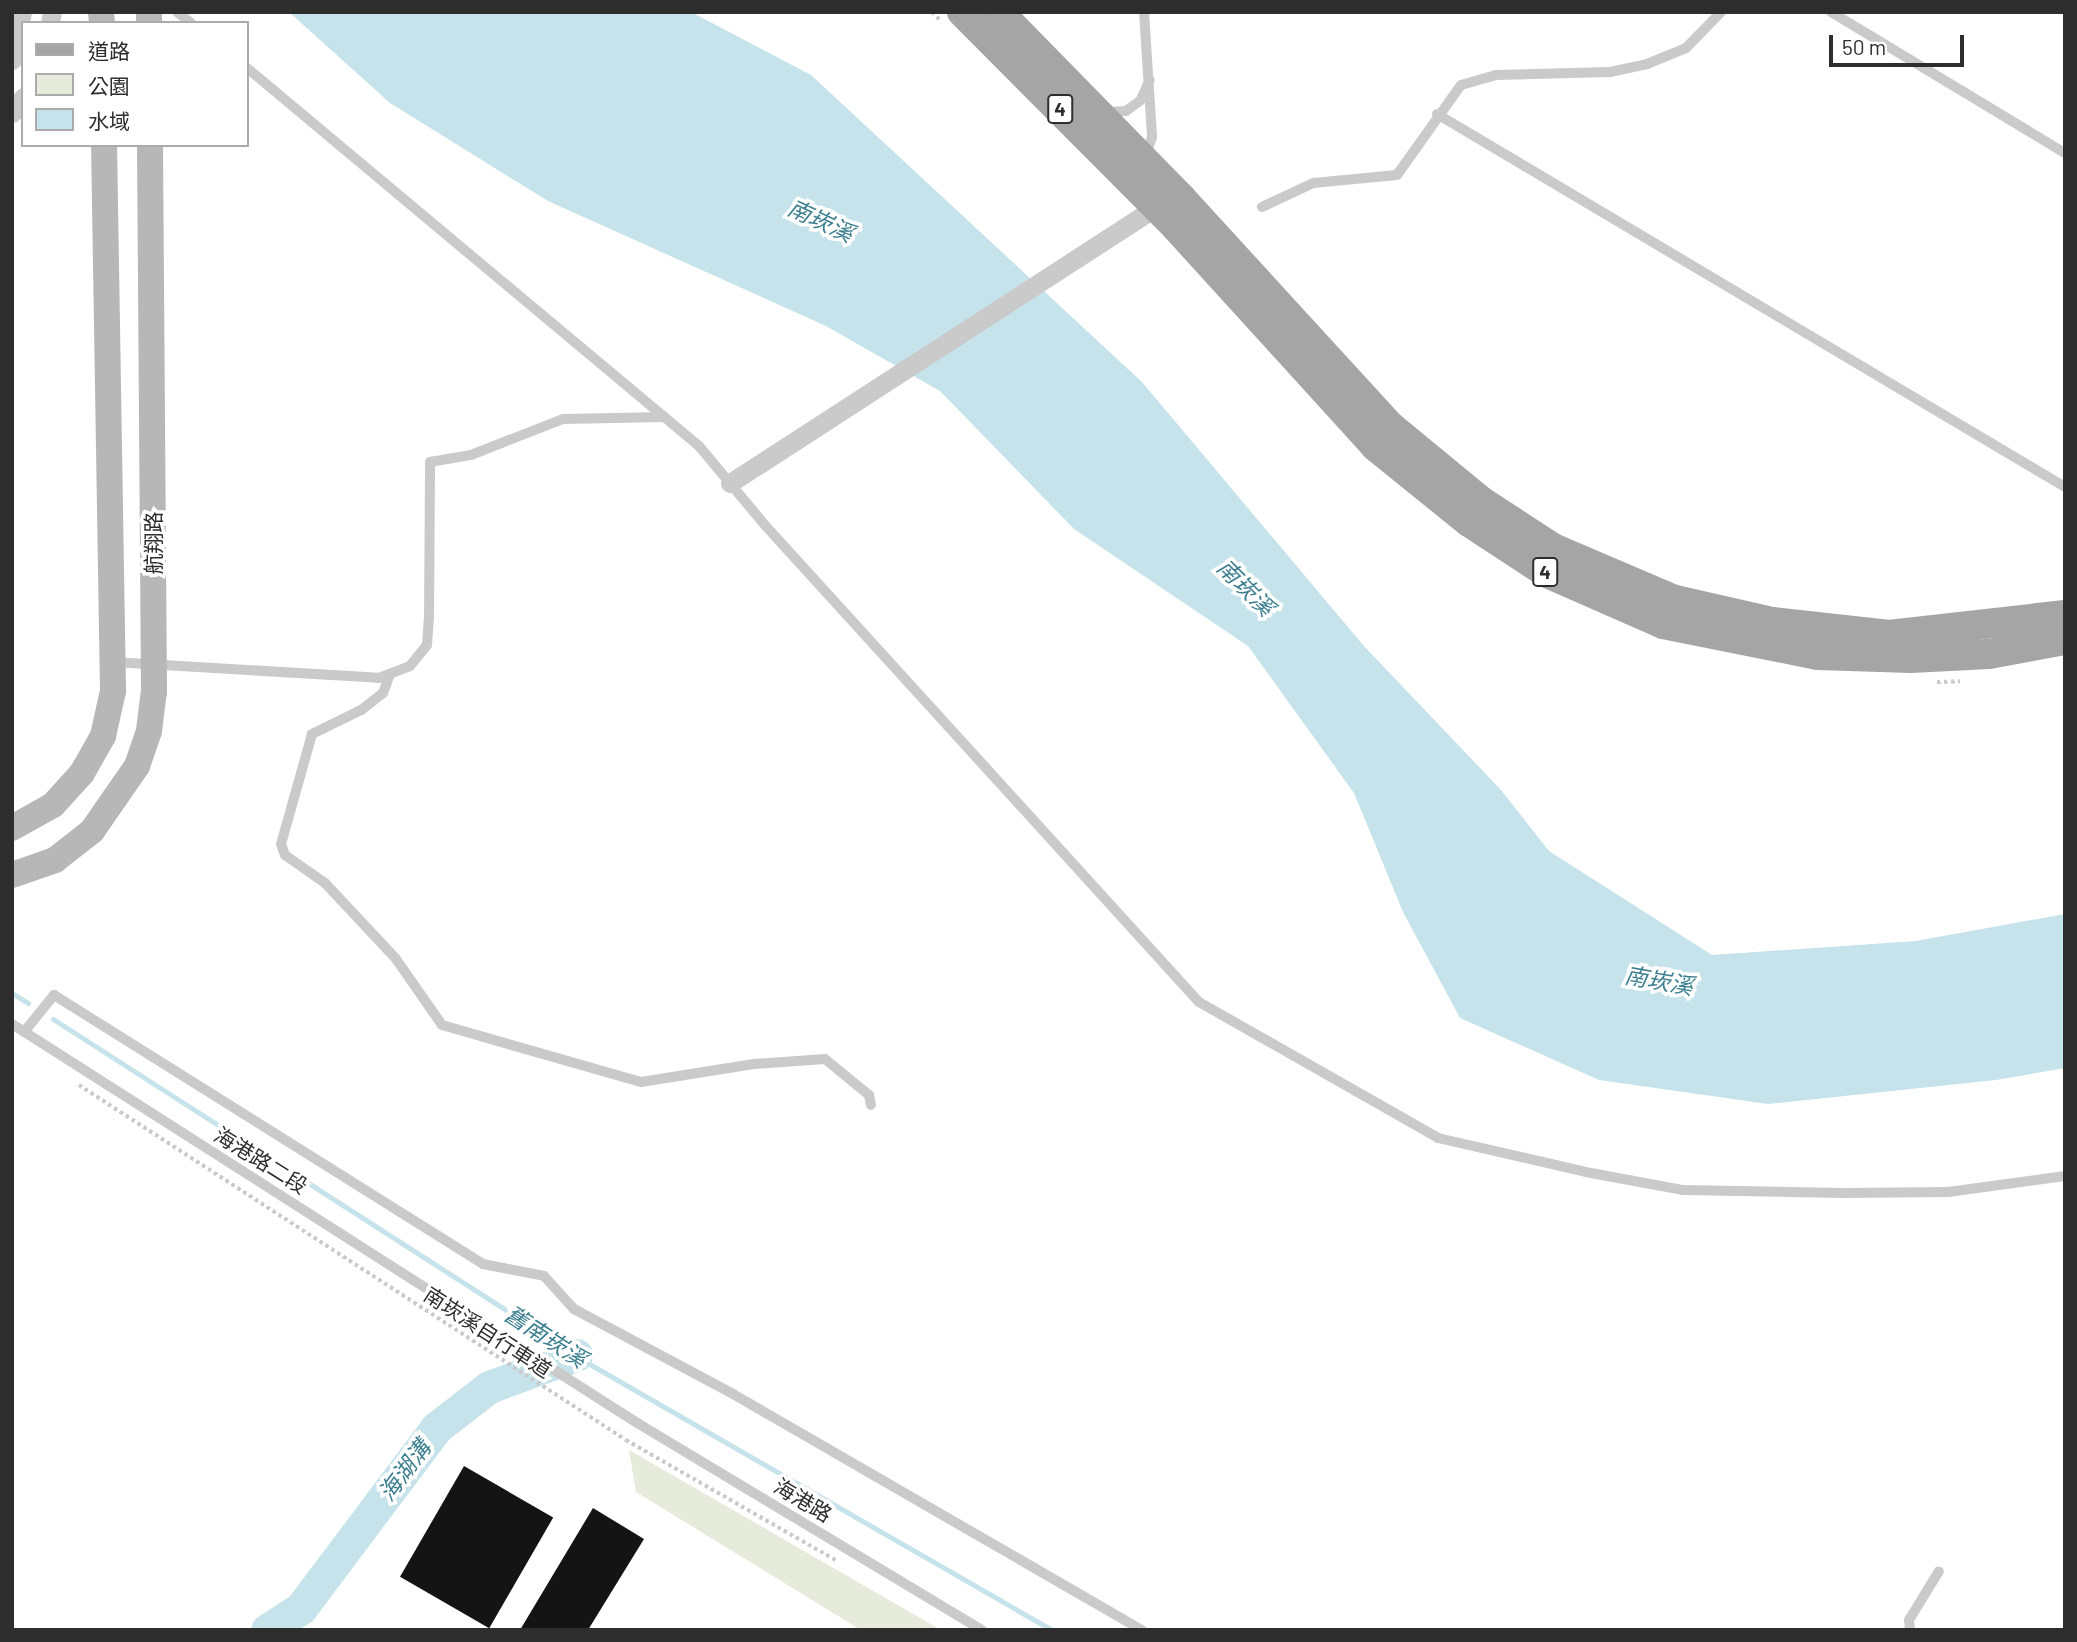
<!DOCTYPE html>
<html>
<head>
<meta charset="utf-8">
<style>
	body { margin:0 }
	#map { position:relative; width:2077px; height:1642px; overflow:hidden; background:#fff; font-family:Barlow,"Noto Sans TC",sans-serif }
	div>[style] { position:absolute }
	.green>* { inset:0; background:#e6ebdb }
	.water>* { inset:0; background:#c6e3eb }
	.stream>* { height:5px; margin:-2.5px; padding:0 2.5px; transform-origin:2.5px; border-radius:2.5px; background:#c6e3eb }
	.river>* { height:33px; margin:-16.5px; padding:0 16.5px; transform-origin:16.5px; border-radius:16.5px; background:#c6e3eb }
	.building>* { inset:0; background:#141414; transform-origin:0 0 }
	.path>* { height:3.5px; margin-top:-1.75px; transform-origin:0; background:repeating-linear-gradient(90deg,#cacaca 0 3.5px,transparent 0 7px) }
	.lane>* { height:10px; margin:-5px; padding:0 5px; transform-origin:5px; border-radius:5px; background:#cacaca }
	.street>* { height:19px; margin:-9.5px; padding:0 9.5px; transform-origin:9.5px; border-radius:9.5px; background:#cacaca }
	.secondary>* { height:26px; margin:-13px; padding:0 13px; transform-origin:13px; border-radius:13px; background:#b7b7b7 }
	.primary>* { height:30px; margin:-15px; padding:0 15px; transform-origin:15px; border-radius:15px; background:#a5a5a5 }
	span { translate:-50% -50%; white-space:nowrap; text-align:center; line-height:1.15; -webkit-text-stroke:7px #fff; paint-order:stroke }
	.shield-label span { padding:2px 5px; background:#fff; border:2px solid; border-radius:5px; -webkit-text-stroke-width:0 }
	.shield-label { font-size:19px; color:#2d2d2d; font-weight:700 }
	.street-label { font-size:21px; color:#2d2d2d }
	.water-label { font-size:23px; color:#3b7e8f; font-style:italic }
	.frame { position:absolute; inset:0; border:14px solid #2d2d2d; pointer-events:none }
	.legend { position:absolute; left:21px; top:21px; width:228px; height:126px; box-sizing:border-box; background:#fff; border:2px solid #ababab; margin:0; padding:9px 12px; list-style:none; font-size:21px; color:#2d2d2d }
	.legend li { display:flex; align-items:center; gap:14px; height:35px }
	.legend b { width:35px; border:2px solid #ababab }
	.scale { position:absolute; left:1829px; top:35px; width:135px; height:32px; box-sizing:border-box; border:4px solid #2d2d2d; border-top:0; padding-left:9px; font-size:21px; line-height:24px; white-space:nowrap; color:#2d2d2d; -webkit-text-stroke:5px #fff; paint-order:stroke }
</style>
</head>
<body>
<div id="map">
	<div class="green">
		<div style="clip-path:polygon(629px 1450px,941px 1630px,861px 1630px,636px 1492px)"></div>
	</div>
	<div class="water">
		<div style="clip-path:polygon(289px 12px,691px 12px,811px 75px,1142px 382px,1363px 645px,1501px 790px,1549px 851px,1712px 955px,1916px 941px,2065px 914px,2065px 1068px,1996px 1080px,1768px 1104px,1599px 1080px,1460px 1018px,1403px 912px,1354px 793px,1248px 646px,1074px 529px,940px 391px,826px 326px,548px 201px,390px 103px)"></div>
	</div>
	<div class="stream">
		<div style="left:12px;top:993px;width:19px;rotate:32deg"></div>
		<div style="left:53px;top:1019px;width:642px;rotate:32.72deg"></div>
		<div style="left:593px;top:1366px;width:530px;rotate:29.91deg"></div>
	</div>
	<div class="river">
		<div style="left:267px;top:1630px;width:40px;rotate:-32.9deg"></div>
		<div style="left:301px;top:1608px;width:225px;rotate:-53.1deg"></div>
		<div style="left:436px;top:1428px;width:67px;rotate:-37.7deg"></div>
		<div style="left:489px;top:1387px;width:93px;rotate:-20.2deg"></div>
	</div>
	<div class="building">
		<div style="left:464px;top:1466px;width:103px;height:128px;rotate:30deg"></div>
		<div style="clip-path:polygon(593px 1508px,644px 1539px,588px 1630px,520px 1630px)"></div>
	</div>
	<div class="path">
		<div style="left:932px;top:12px;width:13px;rotate:45deg"></div>
		<div style="left:1937px;top:682px;width:23px;rotate:-2deg"></div>
		<div style="left:79px;top:1085px;width:652px;rotate:32.98deg"></div>
		<div style="left:626px;top:1440px;width:243px;rotate:29.8deg"></div>
	</div>
	<div class="lane">
		<div style="left:177px;top:12px;width:18px;rotate:38deg"></div>
		<div style="left:1144px;top:12px;width:125px;rotate:86.3deg"></div>
		<div style="left:1152px;top:137px;width:21px;rotate:109deg"></div>
		<div style="left:1831px;top:12px;width:273px;rotate:31.1deg"></div>
		<div style="left:247px;top:68px;width:589px;rotate:39.91deg"></div>
		<div style="left:699px;top:446px;width:102px;rotate:50.2deg"></div>
		<div style="left:764px;top:524px;width:646px;rotate:47.7deg"></div>
		<div style="left:1199px;top:1002px;width:275px;rotate:29.6deg"></div>
		<div style="left:1438px;top:1138px;width:157px;rotate:12.9deg"></div>
		<div style="left:1591px;top:1173px;width:94px;rotate:10.5deg"></div>
		<div style="left:1683px;top:1190px;width:160px;rotate:1.1deg"></div>
		<div style="left:1843px;top:1193px;width:105px;rotate:-0.5deg"></div>
		<div style="left:1948px;top:1192px;width:118px;rotate:-7.8deg"></div>
		<div style="left:1106px;top:112px;width:20px;rotate:-3deg"></div>
		<div style="left:1126px;top:111px;width:17px;rotate:-36deg"></div>
		<div style="left:1140px;top:101px;width:23px;rotate:-65deg"></div>
		<div style="left:1437px;top:114px;width:730px;rotate:30.71deg"></div>
		<div style="left:1262px;top:207px;width:56px;rotate:-25.2deg"></div>
		<div style="left:1313px;top:183px;width:84px;rotate:-5.4deg"></div>
		<div style="left:1397px;top:175px;width:110px;rotate:-54.6deg"></div>
		<div style="left:1461px;top:85px;width:36px;rotate:-16deg"></div>
		<div style="left:1496px;top:75px;width:114px;rotate:-1.5deg"></div>
		<div style="left:1610px;top:72px;width:38px;rotate:-12deg"></div>
		<div style="left:1647px;top:64px;width:42px;rotate:-22.3deg"></div>
		<div style="left:1686px;top:48px;width:50px;rotate:-45.8deg"></div>
		<div style="left:113px;top:662px;width:266px;rotate:3.4deg"></div>
		<div style="left:379px;top:678px;width:33px;rotate:-21deg"></div>
		<div style="left:410px;top:666px;width:27px;rotate:-51deg"></div>
		<div style="left:427px;top:645px;width:27px;rotate:-86deg"></div>
		<div style="left:429px;top:618px;width:156px;rotate:-89.6deg"></div>
		<div style="left:430px;top:462px;width:42px;rotate:-9.7deg"></div>
		<div style="left:471px;top:455px;width:99px;rotate:-21.4deg"></div>
		<div style="left:563px;top:419px;width:102px;rotate:-1.1deg"></div>
		<div style="left:390px;top:674px;width:20px;rotate:110deg"></div>
		<div style="left:383px;top:693px;width:28px;rotate:142deg"></div>
		<div style="left:361px;top:710px;width:55px;rotate:153.9deg"></div>
		<div style="left:312px;top:734px;width:114px;rotate:105.7deg"></div>
		<div style="left:281px;top:844px;width:12px;rotate:70deg"></div>
		<div style="left:285px;top:855px;width:49px;rotate:35deg"></div>
		<div style="left:325px;top:883px;width:104px;rotate:46.9deg"></div>
		<div style="left:396px;top:959px;width:80px;rotate:55.1deg"></div>
		<div style="left:442px;top:1025px;width:207px;rotate:16deg"></div>
		<div style="left:641px;top:1082px;width:114px;rotate:-9.1deg"></div>
		<div style="left:754px;top:1064px;width:71px;rotate:-4deg"></div>
		<div style="left:825px;top:1059px;width:57px;rotate:39.3deg"></div>
		<div style="left:869px;top:1095px;width:10px;rotate:79deg"></div>
		<div style="left:12px;top:1024px;width:744px;rotate:32.54deg"></div>
		<div style="left:639px;top:1424px;width:400px;rotate:31deg"></div>
		<div style="left:24px;top:1032px;width:48px;rotate:-51deg"></div>
		<div style="left:54px;top:995px;width:506px;rotate:32.09deg"></div>
		<div style="left:483px;top:1264px;width:62px;rotate:11.1deg"></div>
		<div style="left:544px;top:1276px;width:45px;rotate:47.7deg"></div>
		<div style="left:574px;top:1309px;width:180px;rotate:28.1deg"></div>
		<div style="left:733px;top:1394px;width:472px;rotate:30deg"></div>
		<div style="left:1910px;top:1630px;width:10px;rotate:-96deg"></div>
		<div style="left:1909px;top:1620px;width:57px;rotate:-58.5deg"></div>
	</div>
	<div class="street">
		<div style="left:50px;top:23px;width:11px;rotate:-80deg"></div>
		<div style="left:12px;top:60px;width:49px;rotate:-78.2deg"></div>
		<div style="left:12px;top:113px;width:19px;rotate:-55deg"></div>
		<div style="left:730px;top:483px;width:508px;rotate:-32.94deg"></div>
	</div>
	<div class="secondary">
		<div style="left:101px;top:12px;width:11px;rotate:85deg"></div>
		<div style="left:149px;top:12px;width:11px;rotate:90deg"></div>
		<div style="left:12px;top:828px;width:47px;rotate:-29.3deg"></div>
		<div style="left:53px;top:805px;width:43px;rotate:-47.8deg"></div>
		<div style="left:82px;top:773px;width:43px;rotate:-60.4deg"></div>
		<div style="left:103px;top:736px;width:46px;rotate:-77.5deg"></div>
		<div style="left:113px;top:691px;width:546px;rotate:-90.94deg"></div>
		<div style="left:12px;top:875px;width:46px;rotate:-19.2deg"></div>
		<div style="left:55px;top:860px;width:47px;rotate:-38.1deg"></div>
		<div style="left:92px;top:831px;width:79px;rotate:-55.3deg"></div>
		<div style="left:137px;top:766px;width:37px;rotate:-71deg"></div>
		<div style="left:149px;top:731px;width:39px;rotate:-83deg"></div>
		<div style="left:154px;top:692px;width:547px;rotate:-90.42deg"></div>
	</div>
	<div class="primary">
		<div style="left:962px;top:12px;width:303px;rotate:45.1deg"></div>
		<div style="left:1176px;top:227px;width:296px;rotate:47.7deg"></div>
		<div style="left:1375px;top:446px;width:121px;rotate:39deg"></div>
		<div style="left:1469px;top:522px;width:93px;rotate:33.2deg"></div>
		<div style="left:1547px;top:573px;width:127px;rotate:23.7deg"></div>
		<div style="left:1663px;top:624px;width:158px;rotate:11.3deg"></div>
		<div style="left:1818px;top:655px;width:93px;rotate:1.8deg"></div>
		<div style="left:1911px;top:658px;width:78px;rotate:-2.9deg"></div>
		<div style="left:1989px;top:654px;width:77px;rotate:-10.4deg"></div>
		<div style="left:999px;top:12px;width:260px;rotate:45.6deg"></div>
		<div style="left:1181px;top:198px;width:309px;rotate:47.5deg"></div>
		<div style="left:1390px;top:426px;width:118px;rotate:39.5deg"></div>
		<div style="left:1481px;top:501px;width:86px;rotate:33.1deg"></div>
		<div style="left:1553px;top:548px;width:133px;rotate:23.1deg"></div>
		<div style="left:1675px;top:600px;width:99px;rotate:12.8deg"></div>
		<div style="left:1772px;top:622px;width:118px;rotate:6.3deg"></div>
		<div style="left:1889px;top:635px;width:177px;rotate:-6.5deg"></div>
	</div>
	<div class="shield-label">
		<span style="left:1060px;top:109px">4</span>
		<span style="left:1545px;top:572px">4</span>
	</div>
	<div class="street-label">
		<span style="left:153px;top:543px;rotate:-90deg">航翔路</span>
		<span style="left:261px;top:1160px;rotate:32deg">海港路二段</span>
		<span style="left:488px;top:1332px;rotate:33deg">南崁溪自行車道</span>
		<span style="left:803px;top:1500px;rotate:31deg">海港路</span>
	</div>
	<div class="water-label">
		<span style="left:821px;top:220px;rotate:25deg">南崁溪</span>
		<span style="left:1246px;top:587px;rotate:45deg">南崁溪</span>
		<span style="left:1659px;top:980px;rotate:10deg">南崁溪</span>
		<span style="left:546px;top:1336px;rotate:33deg">舊南崁溪</span>
		<span style="left:404px;top:1470px;rotate:-53deg">海湖溝</span>
	</div>
	<div class="frame"></div>
	<ul class="legend">
	<li><b style="height:9px;background:#a5a5a5"></b>道路</li>
	<li><b style="height:19px;background:#e6ebdb"></b>公園</li>
	<li><b style="height:19px;background:#c6e3eb"></b>水域</li>
	</ul>
	<div class="scale">50 m</div>
</div>
</body>
</html>
